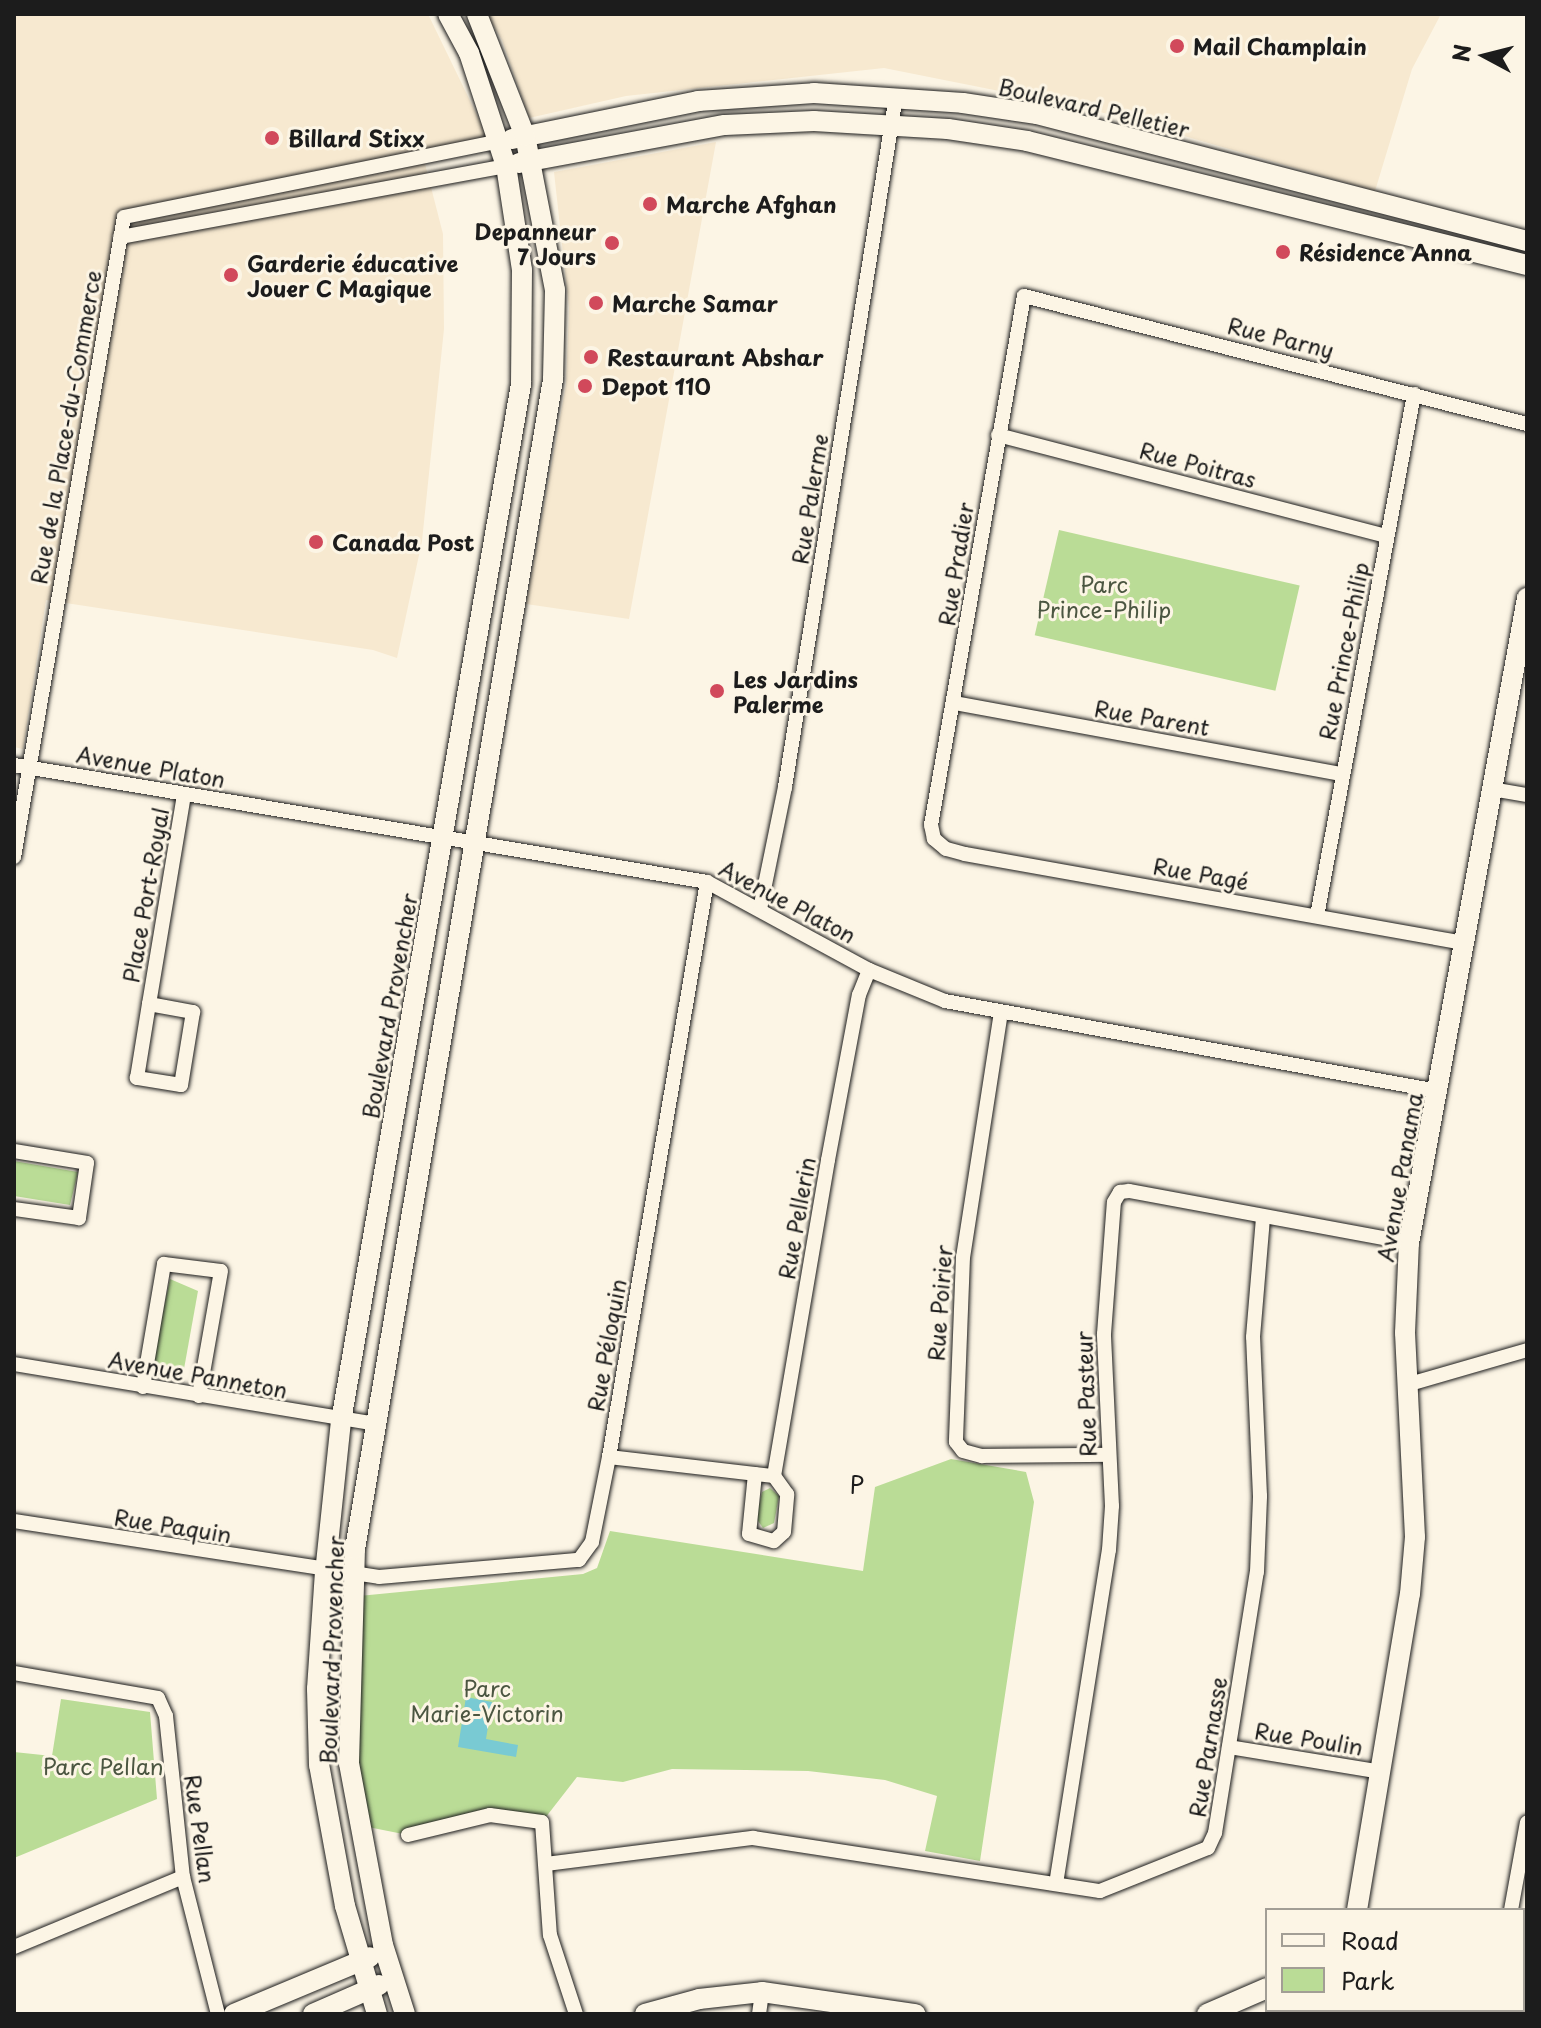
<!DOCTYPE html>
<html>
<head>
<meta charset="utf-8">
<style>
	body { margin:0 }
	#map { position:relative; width:1541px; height:2028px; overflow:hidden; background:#fcf5e5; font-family:"Playpen Sans",sans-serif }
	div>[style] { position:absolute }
	.built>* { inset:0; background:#f7e9d0 }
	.green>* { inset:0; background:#badc96; transform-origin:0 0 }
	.water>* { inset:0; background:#79cad3 }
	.roads { filter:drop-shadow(0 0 2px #1c1c1c) drop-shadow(0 0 2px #1c1c1c) }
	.street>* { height:14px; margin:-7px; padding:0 7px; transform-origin:7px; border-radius:7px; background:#fcf5e5 }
	.secondary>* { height:20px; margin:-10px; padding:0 10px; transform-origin:10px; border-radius:10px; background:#fcf5e5 }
	.dots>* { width:22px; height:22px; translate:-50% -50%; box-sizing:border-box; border:4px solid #fcf5e5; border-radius:50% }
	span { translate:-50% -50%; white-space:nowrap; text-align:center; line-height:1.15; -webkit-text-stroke:6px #fcf5e5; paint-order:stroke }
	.poi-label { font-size:22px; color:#1c1c1c; font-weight:700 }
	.left { translate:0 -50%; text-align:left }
	.right { translate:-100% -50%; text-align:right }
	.street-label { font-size:22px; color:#1c1c1c }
	.park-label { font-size:22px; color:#4b5641 }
	.neighbourhood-label { font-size:24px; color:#1c1c1c; letter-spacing:2px }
	.frame { position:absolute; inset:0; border:16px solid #1c1c1c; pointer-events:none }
	.legend { position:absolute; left:1265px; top:1908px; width:260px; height:104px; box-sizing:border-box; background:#fcf5e5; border:2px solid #a29e95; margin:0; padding:10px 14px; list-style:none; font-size:24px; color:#1c1c1c }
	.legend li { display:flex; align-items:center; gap:16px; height:40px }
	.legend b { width:40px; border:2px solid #a29e95 }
	.north { position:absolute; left:1445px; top:16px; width:80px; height:80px; -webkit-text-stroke:6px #fcf5e5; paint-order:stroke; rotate:277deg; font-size:22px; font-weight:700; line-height:32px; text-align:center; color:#1c1c1c }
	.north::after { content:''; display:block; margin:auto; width:28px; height:36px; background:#1c1c1c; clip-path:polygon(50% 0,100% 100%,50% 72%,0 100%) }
</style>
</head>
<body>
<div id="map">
	<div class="built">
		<div style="clip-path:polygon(14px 14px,428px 14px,490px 142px,423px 156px,443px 234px,444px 329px,422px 541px,397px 658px,373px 650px,46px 600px,23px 749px,14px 747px)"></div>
		<div style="clip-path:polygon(486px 14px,1441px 14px,1412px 69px,1375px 191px,1090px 109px,884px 68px,626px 96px,529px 118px,502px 40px)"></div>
		<div style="clip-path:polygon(716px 142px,629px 619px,526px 604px,566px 385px,569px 308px,554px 172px)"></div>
	</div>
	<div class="green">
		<div style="left:1059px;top:530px;width:247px;height:108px;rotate:13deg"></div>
		<div style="clip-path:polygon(14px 1161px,78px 1172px,70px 1205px,14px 1196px)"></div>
		<div style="clip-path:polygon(170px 1279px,198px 1291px,182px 1380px,150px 1372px)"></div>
		<div style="clip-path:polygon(951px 1459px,1026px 1472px,1034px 1502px,980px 1861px,925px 1851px,937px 1796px,885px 1780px,808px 1771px,672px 1769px,623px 1782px,577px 1777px,542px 1822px,490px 1815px,408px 1835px,358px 1825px,359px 1596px,583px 1574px,597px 1568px,610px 1531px,863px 1571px,875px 1487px)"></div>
		<div style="clip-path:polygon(770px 1488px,779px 1496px,774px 1523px,763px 1528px,756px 1518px,762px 1492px)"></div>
		<div style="clip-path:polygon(61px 1699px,150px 1712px,157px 1799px,14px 1858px,14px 1752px,52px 1756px)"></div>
	</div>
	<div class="water">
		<div style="clip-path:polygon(466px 1697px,492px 1702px,486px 1739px,518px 1745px,516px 1757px,458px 1747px)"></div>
	</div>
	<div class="roads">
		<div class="street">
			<div style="left:120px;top:237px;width:392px;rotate:-10.4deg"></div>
			<div style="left:998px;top:435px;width:402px;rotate:14.6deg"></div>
			<div style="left:954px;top:703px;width:394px;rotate:10.4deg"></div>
			<div style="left:14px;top:765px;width:703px;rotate:9.58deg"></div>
			<div style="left:707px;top:882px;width:184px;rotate:28.5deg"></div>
			<div style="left:869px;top:970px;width:82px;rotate:22.2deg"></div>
			<div style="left:945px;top:1001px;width:501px;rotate:10.35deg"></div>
			<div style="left:1492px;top:789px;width:36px;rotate:10deg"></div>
			<div style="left:14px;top:857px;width:649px;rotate:-80.25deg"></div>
			<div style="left:124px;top:217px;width:384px;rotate:-11.4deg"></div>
			<div style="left:760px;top:909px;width:125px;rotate:-78.4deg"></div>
			<div style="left:785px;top:787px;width:700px;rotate:-80.87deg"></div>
			<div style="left:1317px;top:916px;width:531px;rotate:-79.47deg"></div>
			<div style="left:1464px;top:943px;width:507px;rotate:-169.89deg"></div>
			<div style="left:965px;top:854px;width:20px;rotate:-165deg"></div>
			<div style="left:946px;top:849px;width:16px;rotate:-140deg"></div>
			<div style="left:934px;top:839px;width:14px;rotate:-102deg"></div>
			<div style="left:931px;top:825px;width:537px;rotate:-80.03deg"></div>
			<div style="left:1024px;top:296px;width:519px;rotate:14.28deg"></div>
			<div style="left:149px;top:1004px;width:45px;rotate:10.3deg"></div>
			<div style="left:193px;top:1012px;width:74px;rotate:99.3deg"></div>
			<div style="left:181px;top:1085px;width:45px;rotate:-171deg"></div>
			<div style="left:137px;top:1078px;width:75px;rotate:-80.8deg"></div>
			<div style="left:149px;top:1004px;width:213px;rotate:-80.5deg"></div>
			<div style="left:1001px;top:1012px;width:248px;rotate:98.8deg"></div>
			<div style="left:963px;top:1257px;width:185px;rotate:92.2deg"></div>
			<div style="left:956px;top:1442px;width:11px;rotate:52deg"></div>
			<div style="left:963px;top:1451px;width:20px;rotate:15deg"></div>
			<div style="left:982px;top:1456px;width:126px;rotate:-0.5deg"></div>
			<div style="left:14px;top:1151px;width:74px;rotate:9.3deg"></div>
			<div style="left:87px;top:1163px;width:56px;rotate:98.3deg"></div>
			<div style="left:79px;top:1218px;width:66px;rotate:-172.1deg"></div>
			<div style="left:14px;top:1364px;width:366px;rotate:9.4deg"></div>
			<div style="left:1406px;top:1385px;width:126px;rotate:-16.1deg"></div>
			<div style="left:143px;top:1387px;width:125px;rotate:-80.3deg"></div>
			<div style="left:164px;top:1264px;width:57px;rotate:7deg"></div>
			<div style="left:221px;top:1271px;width:127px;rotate:100deg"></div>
			<div style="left:609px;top:1457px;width:166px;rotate:6.6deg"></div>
			<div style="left:774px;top:1476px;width:321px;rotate:-80.3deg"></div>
			<div style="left:828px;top:1160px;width:168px;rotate:-79.4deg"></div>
			<div style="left:859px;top:995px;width:27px;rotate:-68deg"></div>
			<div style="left:755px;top:1474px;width:60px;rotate:95.7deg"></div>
			<div style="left:749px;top:1534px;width:26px;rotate:16deg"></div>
			<div style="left:774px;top:1541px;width:13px;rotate:-42deg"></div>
			<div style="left:784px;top:1532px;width:38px;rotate:-85deg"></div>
			<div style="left:787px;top:1494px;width:22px;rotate:-126deg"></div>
			<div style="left:14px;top:1521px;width:369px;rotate:8.7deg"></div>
			<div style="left:379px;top:1577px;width:201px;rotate:-4.9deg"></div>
			<div style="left:579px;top:1560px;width:22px;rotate:-54deg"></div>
			<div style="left:592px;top:1542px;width:87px;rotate:-78.7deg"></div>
			<div style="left:609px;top:1457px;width:583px;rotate:-80.33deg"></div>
			<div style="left:14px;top:1673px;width:146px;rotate:9.8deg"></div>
			<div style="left:158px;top:1698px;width:20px;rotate:66deg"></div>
			<div style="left:166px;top:1716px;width:162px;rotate:84deg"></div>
			<div style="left:183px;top:1877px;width:141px;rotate:75.7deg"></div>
			<div style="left:1229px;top:1747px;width:154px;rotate:9.3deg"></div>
			<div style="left:408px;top:1835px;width:84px;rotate:-13.7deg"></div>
			<div style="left:490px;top:1815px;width:52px;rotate:7.7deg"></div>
			<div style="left:542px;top:1822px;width:113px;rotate:86deg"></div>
			<div style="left:550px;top:1935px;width:83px;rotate:71.8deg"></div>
			<div style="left:546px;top:1864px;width:209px;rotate:-7.2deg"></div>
			<div style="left:753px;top:1838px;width:351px;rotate:8.7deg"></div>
			<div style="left:1100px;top:1891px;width:116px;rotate:-21.7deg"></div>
			<div style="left:1208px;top:1848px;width:17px;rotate:-65deg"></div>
			<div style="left:1215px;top:1833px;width:264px;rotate:-80.9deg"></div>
			<div style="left:1257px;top:1572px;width:76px;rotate:-87.7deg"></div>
			<div style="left:1260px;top:1496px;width:159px;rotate:-92.5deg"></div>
			<div style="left:1253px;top:1337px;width:119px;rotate:-85.2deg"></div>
			<div style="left:1056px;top:1884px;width:338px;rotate:-81deg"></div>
			<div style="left:1109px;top:1550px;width:44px;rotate:-86.1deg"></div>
			<div style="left:1112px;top:1506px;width:172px;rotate:-92.7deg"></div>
			<div style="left:1104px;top:1334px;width:132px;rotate:-85.7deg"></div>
			<div style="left:1114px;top:1202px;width:12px;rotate:-59deg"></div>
			<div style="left:1120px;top:1192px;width:9px;rotate:-6deg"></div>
			<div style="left:1129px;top:1191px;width:285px;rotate:10.5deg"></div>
			<div style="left:1511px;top:1910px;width:89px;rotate:-79.7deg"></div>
			<div style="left:14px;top:1947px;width:183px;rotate:-22.5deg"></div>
			<div style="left:1523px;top:1951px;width:4px;rotate:14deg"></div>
			<div style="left:759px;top:2014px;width:22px;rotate:-82deg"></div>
			<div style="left:1495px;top:2014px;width:4px;rotate:-90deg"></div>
		</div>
		<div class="secondary">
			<div style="left:512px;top:139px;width:190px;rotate:-11.5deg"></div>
			<div style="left:698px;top:101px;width:116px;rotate:-3.9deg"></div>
			<div style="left:814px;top:93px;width:149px;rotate:3.8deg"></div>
			<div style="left:963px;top:103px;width:75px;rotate:8.5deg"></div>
			<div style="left:1037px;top:114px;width:506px;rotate:14.53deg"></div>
			<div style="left:519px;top:163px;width:209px;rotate:-10.5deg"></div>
			<div style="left:725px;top:125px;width:89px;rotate:-2.6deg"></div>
			<div style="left:814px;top:121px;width:134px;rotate:3.4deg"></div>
			<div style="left:948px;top:129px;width:80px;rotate:8.6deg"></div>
			<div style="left:1027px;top:141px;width:515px;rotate:13.93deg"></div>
			<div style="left:1357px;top:1910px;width:320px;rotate:-80.5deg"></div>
			<div style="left:1410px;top:1594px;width:57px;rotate:-85deg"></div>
			<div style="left:1415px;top:1537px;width:204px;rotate:-92.8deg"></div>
			<div style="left:1405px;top:1333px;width:90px;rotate:-87.5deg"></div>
			<div style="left:1409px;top:1243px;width:656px;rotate:-79.63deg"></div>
			<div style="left:234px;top:2014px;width:147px;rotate:-22.7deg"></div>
			<div style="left:313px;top:2014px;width:72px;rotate:-23.7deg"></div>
			<div style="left:377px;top:2014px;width:113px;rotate:-106.5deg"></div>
			<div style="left:345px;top:1906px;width:143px;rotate:-100.4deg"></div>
			<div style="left:319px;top:1765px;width:76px;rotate:-91.5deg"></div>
			<div style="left:317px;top:1689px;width:116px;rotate:-86.1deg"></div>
			<div style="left:325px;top:1573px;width:153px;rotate:-84deg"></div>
			<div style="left:341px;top:1421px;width:1053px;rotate:-80.15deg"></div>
			<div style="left:521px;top:384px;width:114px;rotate:-89.5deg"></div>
			<div style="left:522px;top:270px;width:105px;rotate:-98.7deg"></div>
			<div style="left:506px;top:166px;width:119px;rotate:-108.1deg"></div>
			<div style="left:469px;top:53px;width:44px;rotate:-118.3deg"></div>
			<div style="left:405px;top:2014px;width:72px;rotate:-107.7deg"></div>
			<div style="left:383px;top:1945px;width:185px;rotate:-100.6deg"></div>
			<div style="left:349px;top:1763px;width:214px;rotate:-88.4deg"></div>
			<div style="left:355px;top:1549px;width:1187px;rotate:-80.39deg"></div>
			<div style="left:553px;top:379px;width:89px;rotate:-88.7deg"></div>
			<div style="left:555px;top:290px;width:157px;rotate:-101deg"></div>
			<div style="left:525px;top:136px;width:131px;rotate:-111.5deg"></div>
			<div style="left:645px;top:2014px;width:56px;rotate:-15.5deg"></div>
			<div style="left:699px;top:1999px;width:63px;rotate:-6.3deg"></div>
			<div style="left:762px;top:1992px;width:155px;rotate:8.2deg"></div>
			<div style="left:1207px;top:2014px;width:65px;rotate:-23.4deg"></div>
		</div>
	</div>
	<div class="dots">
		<div style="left:1177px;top:46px;background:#d1495b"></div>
		<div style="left:272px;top:138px;background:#d1495b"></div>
		<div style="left:650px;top:204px;background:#d1495b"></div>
		<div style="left:612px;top:243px;background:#d1495b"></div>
		<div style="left:1283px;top:252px;background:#d1495b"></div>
		<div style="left:231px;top:275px;background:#d1495b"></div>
		<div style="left:596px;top:303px;background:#d1495b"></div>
		<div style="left:591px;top:357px;background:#d1495b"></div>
		<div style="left:585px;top:386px;background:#d1495b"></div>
		<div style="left:316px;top:542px;background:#d1495b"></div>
		<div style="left:717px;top:691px;background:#d1495b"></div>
	</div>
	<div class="poi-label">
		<span class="left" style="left:1193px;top:46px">Mail Champlain</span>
		<span class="left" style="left:288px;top:138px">Billard Stixx</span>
		<span class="left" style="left:666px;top:204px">Marche Afghan</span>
		<span class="right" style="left:596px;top:243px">Depanneur<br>7 Jours</span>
		<span class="left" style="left:1299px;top:252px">Résidence Anna</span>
		<span class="left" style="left:247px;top:275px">Garderie éducative<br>Jouer C Magique</span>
		<span class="left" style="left:612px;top:303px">Marche Samar</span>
		<span class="left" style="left:607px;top:357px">Restaurant Abshar</span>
		<span class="left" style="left:601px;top:386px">Depot 110</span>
		<span class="left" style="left:332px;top:542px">Canada Post</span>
		<span class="left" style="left:733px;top:691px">Les Jardins<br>Palerme</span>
	</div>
	<div class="street-label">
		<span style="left:1094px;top:107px;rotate:13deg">Boulevard Pelletier</span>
		<span style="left:1281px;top:337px;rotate:14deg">Rue Parny</span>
		<span style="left:65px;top:427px;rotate:-80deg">Rue de la Place-du-Commerce</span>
		<span style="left:1198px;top:464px;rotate:15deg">Rue Poitras</span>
		<span style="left:809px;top:499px;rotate:-81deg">Rue Palerme</span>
		<span style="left:955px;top:564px;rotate:-81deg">Rue Pradier</span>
		<span style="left:1343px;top:651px;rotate:-79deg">Rue Prince-Philip</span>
		<span style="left:1152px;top:717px;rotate:10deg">Rue Parent</span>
		<span style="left:151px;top:766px;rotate:10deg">Avenue Platon</span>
		<span style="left:1201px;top:873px;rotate:10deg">Rue Pagé</span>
		<span style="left:145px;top:895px;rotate:-80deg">Place Port-Royal</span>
		<span style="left:788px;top:901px;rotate:28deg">Avenue Platon</span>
		<span style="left:389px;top:1006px;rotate:-80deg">Boulevard Provencher</span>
		<span style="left:1399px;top:1177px;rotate:-80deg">Avenue Panama</span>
		<span style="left:796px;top:1218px;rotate:-80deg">Rue Pellerin</span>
		<span style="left:939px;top:1303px;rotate:-86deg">Rue Poirier</span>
		<span style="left:606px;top:1345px;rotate:-80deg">Rue Péloquin</span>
		<span style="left:198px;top:1374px;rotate:10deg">Avenue Panneton</span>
		<span style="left:1085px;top:1394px;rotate:-92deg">Rue Pasteur</span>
		<span style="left:173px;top:1525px;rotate:9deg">Rue Paquin</span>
		<span style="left:331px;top:1650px;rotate:-88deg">Boulevard Provencher</span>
		<span style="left:1309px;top:1738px;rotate:9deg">Rue Poulin</span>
		<span style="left:1207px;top:1747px;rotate:-81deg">Rue Parnasse</span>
		<span style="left:201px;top:1829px;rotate:82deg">Rue Pellan</span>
	</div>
	<div class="park-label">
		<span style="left:1104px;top:596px">Parc<br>Prince-Philip</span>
		<span style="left:487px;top:1700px">Parc<br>Marie-Victorin</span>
		<span style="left:103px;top:1766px">Parc Pellan</span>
	</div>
	<div class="neighbourhood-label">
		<span style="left:858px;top:1485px">P</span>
	</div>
	<div class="frame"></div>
	<ul class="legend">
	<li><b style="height:10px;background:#fcf5e5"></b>Road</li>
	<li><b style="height:22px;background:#badc96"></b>Park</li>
	</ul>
	<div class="north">N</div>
</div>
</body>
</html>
